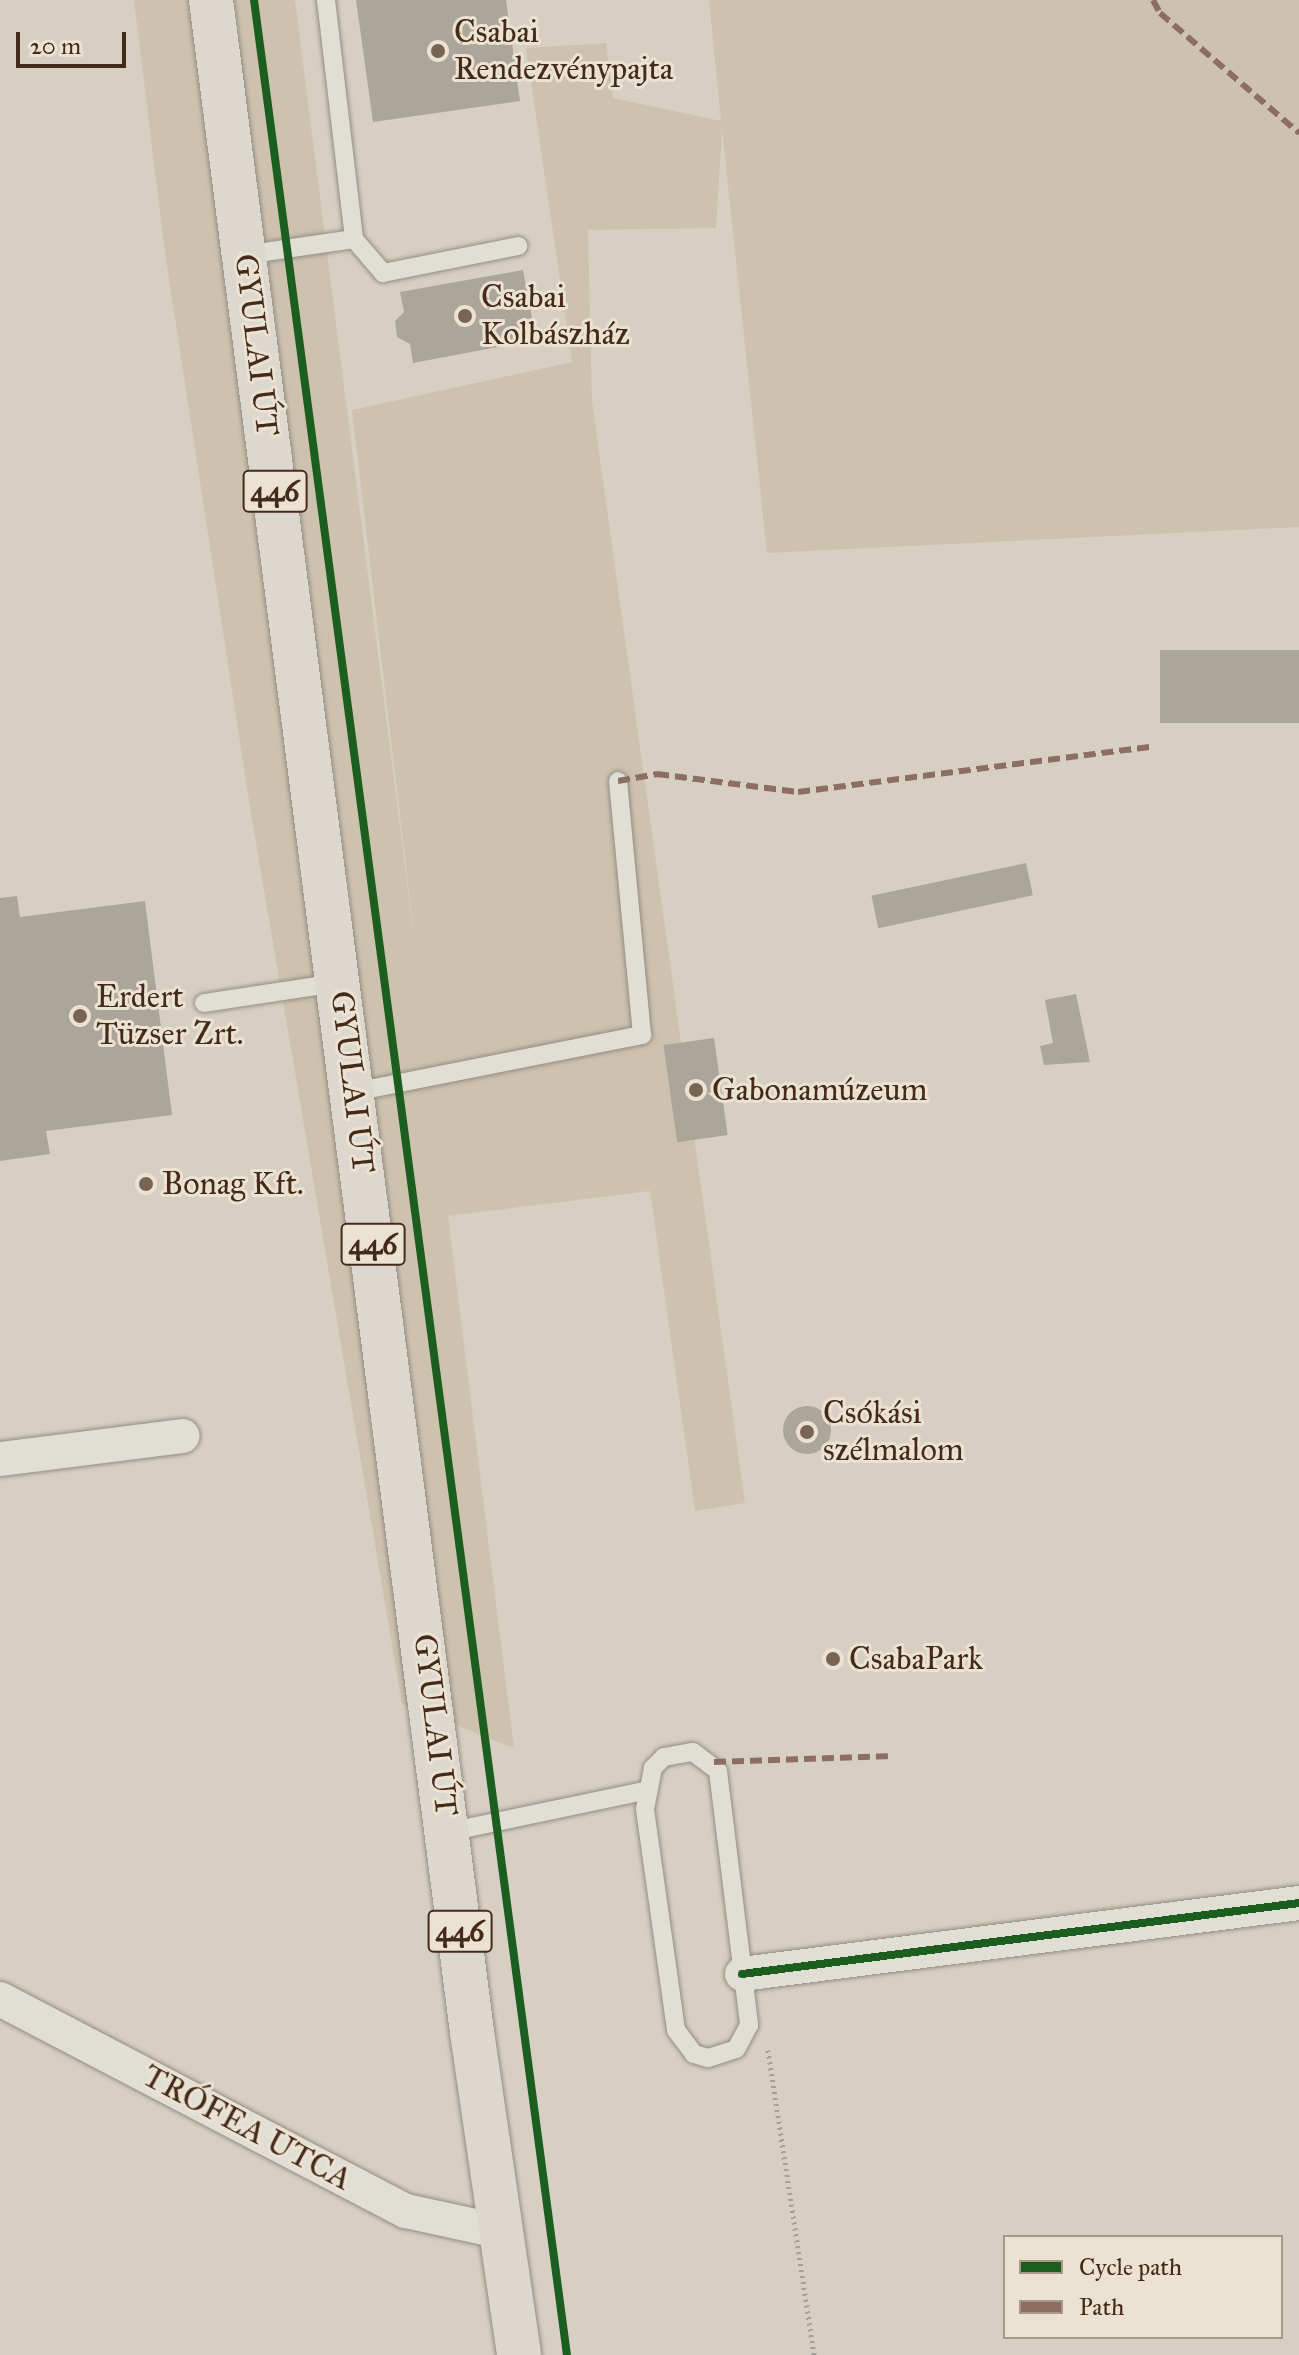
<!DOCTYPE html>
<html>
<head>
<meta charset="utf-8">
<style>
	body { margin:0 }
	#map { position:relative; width:1299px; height:2355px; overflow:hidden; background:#d7d0c2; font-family:"IM FELL Great Primer",serif }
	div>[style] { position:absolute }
	.green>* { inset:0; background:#cdc2ae }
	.building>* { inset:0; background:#aca59a; transform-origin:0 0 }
	.round { border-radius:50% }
	.path>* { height:5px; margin-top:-2.5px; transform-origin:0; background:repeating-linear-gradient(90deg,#a7a09a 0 2px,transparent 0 6px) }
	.roads { filter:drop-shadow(0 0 2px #948c83) drop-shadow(0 0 2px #948c83) }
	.service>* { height:18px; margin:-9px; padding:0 9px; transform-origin:9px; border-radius:9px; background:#e1ded6 }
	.minor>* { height:34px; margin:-17px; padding:0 17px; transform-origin:17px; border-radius:17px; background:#e1ded6 }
	.primary>* { height:44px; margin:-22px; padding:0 22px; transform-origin:22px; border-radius:22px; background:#dcd8d0 }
	.quiet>* { height:6px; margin-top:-3px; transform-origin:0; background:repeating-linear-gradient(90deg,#8d6e63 0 12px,transparent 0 18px) }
	.cycleway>* { height:8px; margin:-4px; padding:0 4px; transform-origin:4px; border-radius:4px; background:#1b5e20 }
	.dots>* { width:22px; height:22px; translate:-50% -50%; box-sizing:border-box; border:4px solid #ebe2d2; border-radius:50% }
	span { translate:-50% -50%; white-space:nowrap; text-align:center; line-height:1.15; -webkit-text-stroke:6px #ebe2d2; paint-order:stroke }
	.shield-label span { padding:2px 6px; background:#ebe2d2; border:2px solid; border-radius:6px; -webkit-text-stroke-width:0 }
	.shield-label { font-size:30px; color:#432a1b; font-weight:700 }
	.poi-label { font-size:32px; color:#432a1b }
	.left { translate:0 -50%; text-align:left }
	.street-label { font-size:32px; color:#432a1b }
	.legend { position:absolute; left:1003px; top:2235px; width:280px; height:104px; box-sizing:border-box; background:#ebe2d2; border:2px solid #a89889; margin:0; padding:10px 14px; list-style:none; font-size:24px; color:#432a1b }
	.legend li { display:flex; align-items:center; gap:16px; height:40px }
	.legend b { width:40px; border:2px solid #a89889 }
	.scale { position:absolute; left:16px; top:32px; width:110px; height:36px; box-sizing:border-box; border:4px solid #432a1b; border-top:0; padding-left:10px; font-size:24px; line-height:28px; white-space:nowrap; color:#432a1b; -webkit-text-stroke:6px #ebe2d2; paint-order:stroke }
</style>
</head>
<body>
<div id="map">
	<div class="green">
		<div style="clip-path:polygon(134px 0,295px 0,418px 969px,352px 410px,572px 362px,526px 48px,606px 43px,613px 98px,721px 121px,709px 0,1299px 0,1299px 527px,767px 553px,722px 129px,716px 228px,588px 230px,592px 401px,745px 1503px,695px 1511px,650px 1191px,448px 1216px,514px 1748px,402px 1704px,248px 795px,165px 253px)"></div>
	</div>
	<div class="building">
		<div style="clip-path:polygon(356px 0,506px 0,520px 101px,373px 122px)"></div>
		<div style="clip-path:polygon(523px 270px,536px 340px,413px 363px,410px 344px,397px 337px,395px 321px,404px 312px,400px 292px)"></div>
		<div style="left:1299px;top:650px;width:73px;height:139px;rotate:90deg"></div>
		<div style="left:1026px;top:863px;width:33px;height:158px;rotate:78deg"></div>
		<div style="clip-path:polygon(17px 896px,20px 917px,145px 901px,172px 1115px,46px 1131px,50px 1154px,0 1161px,0 898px)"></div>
		<div style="clip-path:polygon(1076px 994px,1090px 1062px,1044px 1065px,1040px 1046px,1053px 1043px,1045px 1000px)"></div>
		<div style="left:714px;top:1038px;width:98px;height:51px;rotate:82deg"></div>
		<div class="round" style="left:783px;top:1406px;width:48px;height:48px"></div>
	</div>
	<div class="path">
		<div style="left:768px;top:2050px;width:308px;rotate:81.4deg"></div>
	</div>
	<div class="roads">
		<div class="service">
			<div style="left:326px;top:0;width:241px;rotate:83.3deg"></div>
			<div style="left:354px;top:239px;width:45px;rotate:49.5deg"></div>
			<div style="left:383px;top:273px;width:138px;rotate:-11.3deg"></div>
			<div style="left:244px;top:255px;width:111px;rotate:-8.3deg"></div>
			<div style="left:204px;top:1003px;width:134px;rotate:-8.6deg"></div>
			<div style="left:354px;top:1092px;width:294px;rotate:-11.2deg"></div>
			<div style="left:642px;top:1035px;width:255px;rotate:-95.4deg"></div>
			<div style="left:693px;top:1752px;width:31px;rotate:37deg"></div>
			<div style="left:718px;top:1771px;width:256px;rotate:83deg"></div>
			<div style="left:749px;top:2025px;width:27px;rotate:118deg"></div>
			<div style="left:736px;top:2049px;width:29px;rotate:162deg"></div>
			<div style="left:708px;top:2058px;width:15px;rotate:-164deg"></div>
			<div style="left:694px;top:2054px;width:30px;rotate:-127deg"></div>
			<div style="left:676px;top:2030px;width:223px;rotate:-98deg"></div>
			<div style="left:645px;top:1809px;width:42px;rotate:-79deg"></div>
			<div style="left:653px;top:1768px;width:16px;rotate:-45deg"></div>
			<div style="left:664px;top:1757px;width:29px;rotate:-10deg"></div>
			<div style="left:448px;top:1832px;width:201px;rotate:-11.8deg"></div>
		</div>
		<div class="minor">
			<div style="left:0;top:1459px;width:184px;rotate:-7.2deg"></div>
			<div style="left:742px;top:1974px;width:562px;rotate:-7.26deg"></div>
			<div style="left:0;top:1999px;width:458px;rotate:27.6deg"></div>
			<div style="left:406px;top:2211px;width:99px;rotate:12.2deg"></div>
		</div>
		<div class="primary">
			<div style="left:211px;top:0;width:2049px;rotate:82.68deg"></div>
			<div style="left:472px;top:2032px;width:326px;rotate:81.7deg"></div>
		</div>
	</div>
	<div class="quiet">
		<div style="left:1153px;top:0;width:15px;rotate:62deg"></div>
		<div style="left:1160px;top:13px;width:184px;rotate:40.8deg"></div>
		<div style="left:618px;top:781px;width:40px;rotate:-10deg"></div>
		<div style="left:657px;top:774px;width:142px;rotate:7.3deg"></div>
		<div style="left:798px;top:792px;width:354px;rotate:-7.3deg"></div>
		<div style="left:714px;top:1762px;width:179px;rotate:-1.9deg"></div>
	</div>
	<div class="cycleway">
		<div style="left:254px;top:0;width:2376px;rotate:82.43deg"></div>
		<div style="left:742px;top:1974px;width:562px;rotate:-7.26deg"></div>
	</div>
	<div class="dots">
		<div style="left:438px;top:51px;background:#776455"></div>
		<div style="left:465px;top:316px;background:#776455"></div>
		<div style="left:80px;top:1016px;background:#776455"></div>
		<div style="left:696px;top:1090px;background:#776455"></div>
		<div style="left:146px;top:1184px;background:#776455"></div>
		<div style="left:807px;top:1432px;background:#776455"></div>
		<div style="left:833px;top:1659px;background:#776455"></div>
	</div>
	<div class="shield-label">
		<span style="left:275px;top:491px">446</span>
		<span style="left:373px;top:1244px">446</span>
		<span style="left:460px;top:1931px">446</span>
	</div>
	<div class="poi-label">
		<span class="left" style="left:454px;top:51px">Csabai<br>Rendezvénypajta</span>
		<span class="left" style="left:481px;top:316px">Csabai<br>Kolbászház</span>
		<span class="left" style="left:96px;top:1016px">Erdert<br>Tüzser Zrt.</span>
		<span class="left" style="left:712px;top:1090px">Gabonamúzeum</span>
		<span class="left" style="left:162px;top:1184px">Bonag Kft.</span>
		<span class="left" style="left:823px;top:1432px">Csókási<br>szélmalom</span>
		<span class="left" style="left:849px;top:1659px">CsabaPark</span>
	</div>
	<div class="street-label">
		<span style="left:256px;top:345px;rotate:83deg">GYULAI ÚT</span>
		<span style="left:352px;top:1082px;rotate:83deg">GYULAI ÚT</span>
		<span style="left:435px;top:1725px;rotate:83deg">GYULAI ÚT</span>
		<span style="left:247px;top:2128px;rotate:28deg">TRÓFEA UTCA</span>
	</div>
	<ul class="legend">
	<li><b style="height:10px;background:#1b5e20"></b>Cycle path</li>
	<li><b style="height:10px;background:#8d6e63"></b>Path</li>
	</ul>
	<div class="scale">20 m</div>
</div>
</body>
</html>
